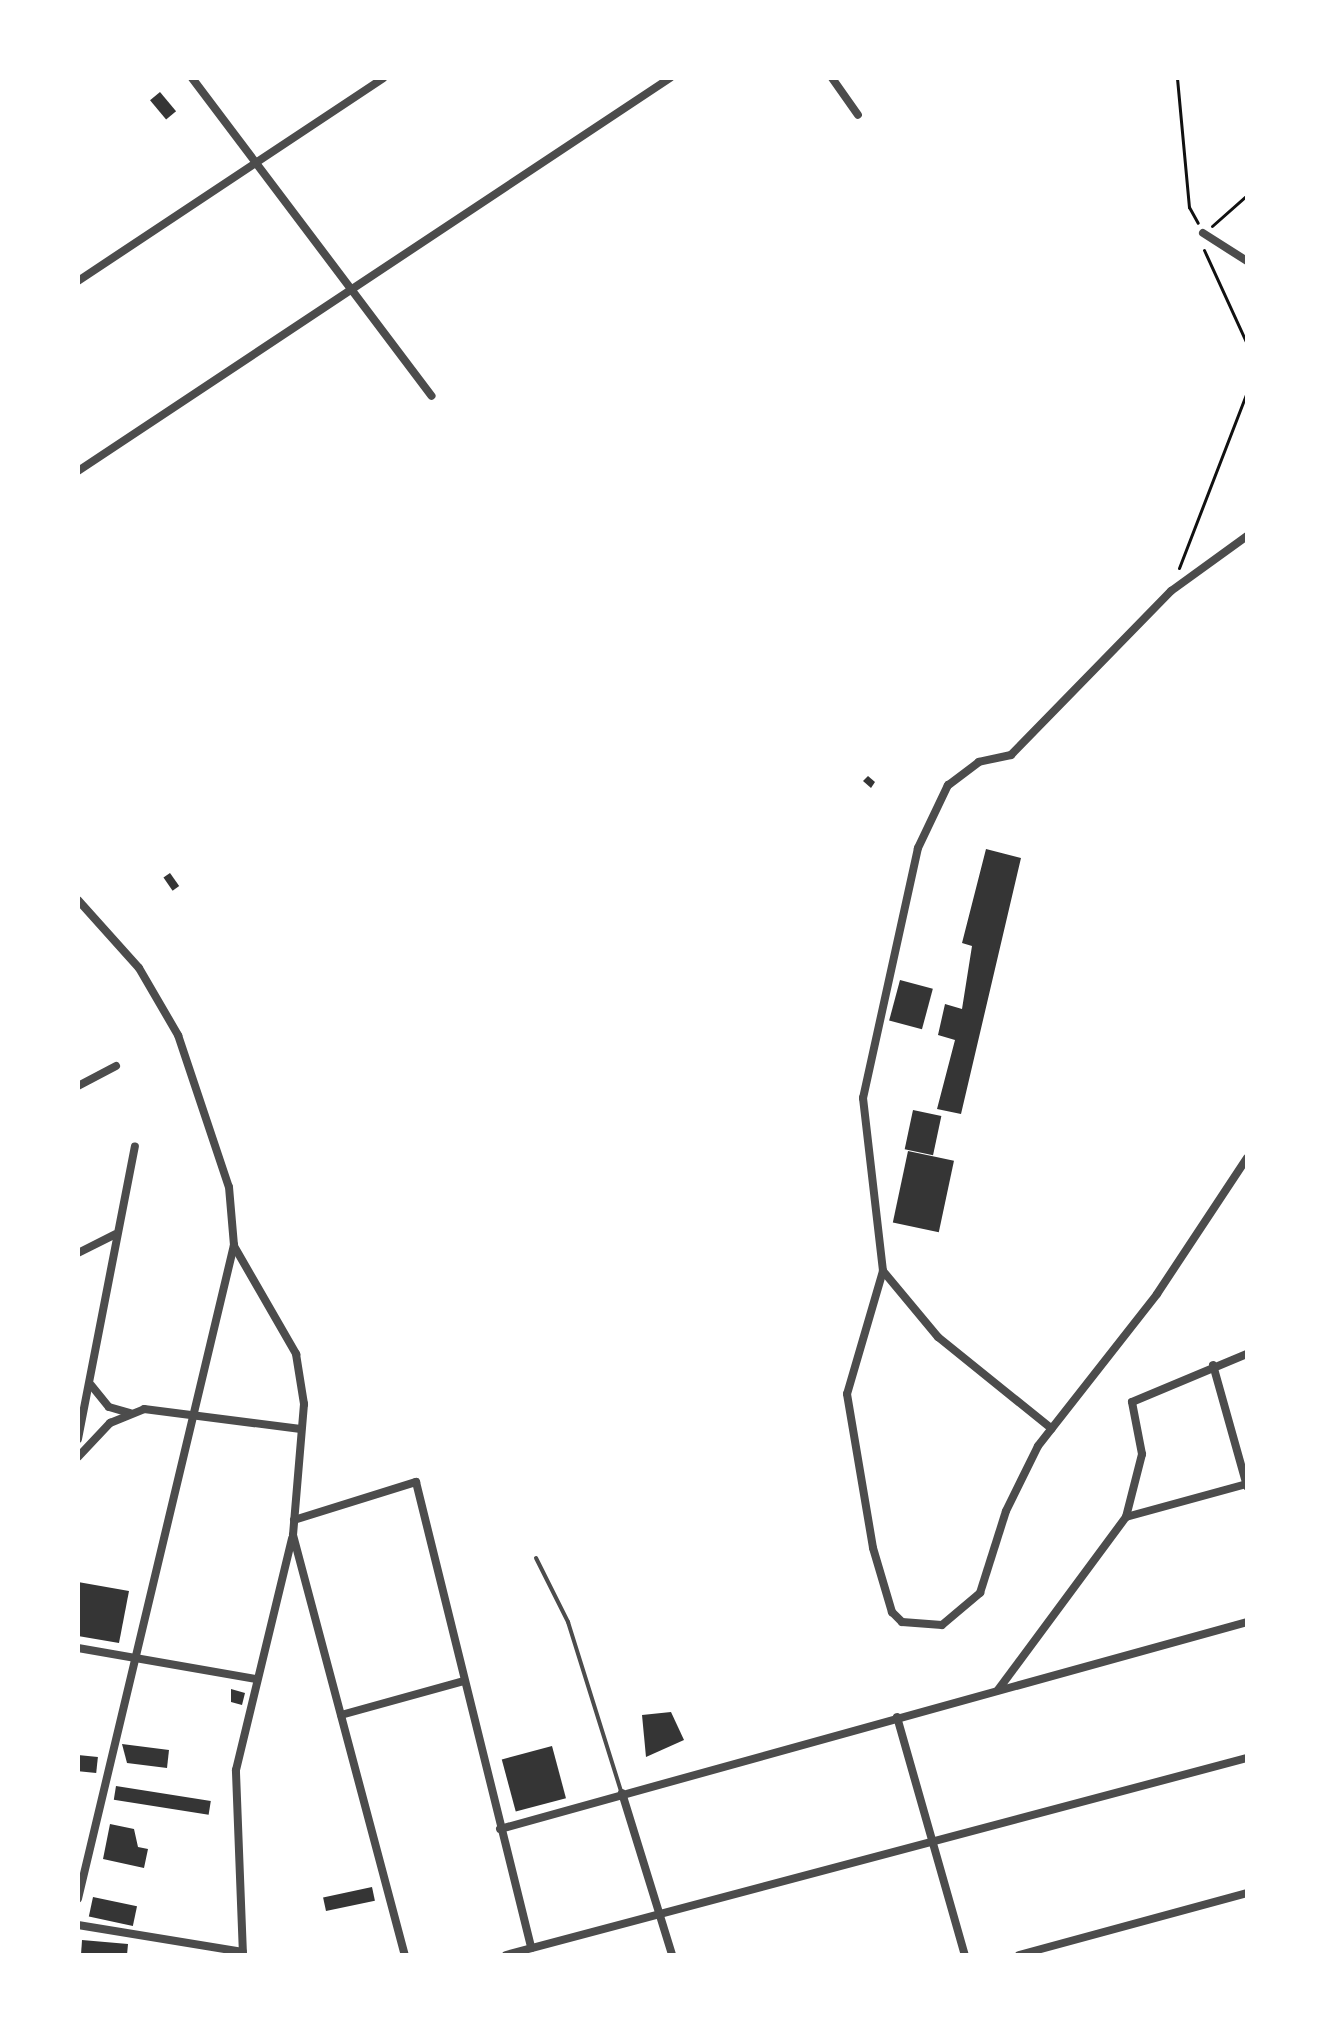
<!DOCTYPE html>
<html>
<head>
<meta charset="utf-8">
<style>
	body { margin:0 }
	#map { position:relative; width:1325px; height:2033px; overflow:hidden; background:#fff; font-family:Arial,sans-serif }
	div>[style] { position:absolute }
	.building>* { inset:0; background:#353535; transform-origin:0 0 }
	.path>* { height:3px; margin:-1.5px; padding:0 1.5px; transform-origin:1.5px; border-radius:1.5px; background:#111 }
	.service>* { height:4px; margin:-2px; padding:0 2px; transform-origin:2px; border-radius:2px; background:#4c4c4c }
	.minor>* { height:8px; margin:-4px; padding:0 4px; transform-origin:4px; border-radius:4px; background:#4c4c4c }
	span { translate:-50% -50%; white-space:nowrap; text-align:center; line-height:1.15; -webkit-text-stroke:8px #fff; paint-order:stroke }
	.frame { position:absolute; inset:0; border:80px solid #fff; pointer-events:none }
</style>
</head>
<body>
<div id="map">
	<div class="building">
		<div style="left:160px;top:92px;width:25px;height:13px;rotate:50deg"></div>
		<div style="clip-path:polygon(868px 776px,875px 782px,871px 788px,863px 781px)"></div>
		<div style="clip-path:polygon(986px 849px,1021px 858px,961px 1114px,937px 1109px,955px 1040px,938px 1035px,945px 1004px,962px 1009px,972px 946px,962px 943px)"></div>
		<div style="left:170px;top:873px;width:16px;height:8px;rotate:55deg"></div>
		<div style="left:900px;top:980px;width:34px;height:42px;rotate:15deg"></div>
		<div style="left:913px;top:1110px;width:29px;height:40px;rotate:12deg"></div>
		<div style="left:908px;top:1151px;width:47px;height:73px;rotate:12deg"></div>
		<div style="clip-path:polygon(78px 1582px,129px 1591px,119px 1643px,78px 1636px)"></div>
		<div style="clip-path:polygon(231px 1689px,245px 1693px,242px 1705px,231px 1702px)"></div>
		<div style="clip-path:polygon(671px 1712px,684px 1740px,646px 1757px,642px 1715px)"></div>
		<div style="clip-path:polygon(122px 1744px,169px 1750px,167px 1768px,127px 1763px)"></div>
		<div style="left:552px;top:1746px;width:54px;height:52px;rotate:75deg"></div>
		<div style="left:78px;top:1755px;width:20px;height:16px;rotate:6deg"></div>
		<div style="left:116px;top:1786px;width:96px;height:14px;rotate:9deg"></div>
		<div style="clip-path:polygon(110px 1824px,134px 1829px,138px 1847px,148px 1849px,144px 1868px,103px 1859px)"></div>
		<div style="left:372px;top:1887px;width:14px;height:50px;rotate:78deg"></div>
		<div style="left:93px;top:1897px;width:45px;height:20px;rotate:12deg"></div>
		<div style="clip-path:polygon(82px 1940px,128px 1944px,127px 1955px,81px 1955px)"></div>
	</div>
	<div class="path">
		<div style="left:1177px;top:78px;width:130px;rotate:84.7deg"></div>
		<div style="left:1189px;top:207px;width:18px;rotate:61deg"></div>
		<div style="left:1212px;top:226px;width:47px;rotate:-41.5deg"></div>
		<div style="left:1204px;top:250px;width:103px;rotate:65.4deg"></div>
		<div style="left:1179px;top:568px;width:189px;rotate:-68.9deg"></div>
	</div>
	<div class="service">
		<div style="left:536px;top:1558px;width:72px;rotate:63.4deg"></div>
		<div style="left:568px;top:1622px;width:177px;rotate:72.6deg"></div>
	</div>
	<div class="minor">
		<div style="left:192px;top:78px;width:398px;rotate:53deg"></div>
		<div style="left:832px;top:78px;width:45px;rotate:54.9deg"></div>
		<div style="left:1203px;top:233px;width:52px;rotate:32.5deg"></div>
		<div style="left:78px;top:281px;width:366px;rotate:-33.6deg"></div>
		<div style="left:78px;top:471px;width:711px;rotate:-33.58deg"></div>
		<div style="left:1247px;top:536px;width:94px;rotate:144.1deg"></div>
		<div style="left:1171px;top:591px;width:229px;rotate:134.3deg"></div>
		<div style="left:1011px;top:755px;width:33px;rotate:168deg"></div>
		<div style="left:979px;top:762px;width:39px;rotate:143deg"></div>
		<div style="left:948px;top:785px;width:70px;rotate:115.5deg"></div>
		<div style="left:918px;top:848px;width:256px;rotate:102.4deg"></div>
		<div style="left:863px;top:1098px;width:174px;rotate:83.4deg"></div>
		<div style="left:883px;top:1271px;width:128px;rotate:106.3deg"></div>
		<div style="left:847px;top:1394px;width:156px;rotate:80.4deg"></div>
		<div style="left:873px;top:1548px;width:67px;rotate:73.5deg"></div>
		<div style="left:892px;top:1612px;width:14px;rotate:45deg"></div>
		<div style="left:902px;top:1622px;width:40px;rotate:4.3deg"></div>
		<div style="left:942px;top:1625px;width:50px;rotate:-40.1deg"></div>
		<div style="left:980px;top:1593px;width:86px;rotate:-72.4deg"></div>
		<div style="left:1006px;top:1511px;width:72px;rotate:-63.8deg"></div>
		<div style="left:1038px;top:1446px;width:193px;rotate:-51.9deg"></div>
		<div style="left:1157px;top:1294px;width:163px;rotate:-56.5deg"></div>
		<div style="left:78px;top:900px;width:91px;rotate:48.1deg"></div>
		<div style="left:139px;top:968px;width:78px;rotate:59.8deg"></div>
		<div style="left:178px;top:1035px;width:160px;rotate:71.5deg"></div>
		<div style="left:229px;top:1187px;width:58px;rotate:85.1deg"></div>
		<div style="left:234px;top:1245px;width:672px;rotate:103.42deg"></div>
		<div style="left:78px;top:1086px;width:43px;rotate:-27.8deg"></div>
		<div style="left:234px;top:1246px;width:125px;rotate:60.1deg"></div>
		<div style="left:296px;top:1354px;width:51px;rotate:80.9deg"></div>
		<div style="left:304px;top:1404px;width:131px;rotate:94.8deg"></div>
		<div style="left:293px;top:1535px;width:435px;rotate:75.1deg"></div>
		<div style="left:78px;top:1253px;width:42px;rotate:-26.6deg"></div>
		<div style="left:883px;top:1271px;width:86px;rotate:50.2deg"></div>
		<div style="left:938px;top:1337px;width:146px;rotate:38.9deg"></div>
		<div style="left:1213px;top:1365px;width:126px;rotate:74.3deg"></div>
		<div style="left:91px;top:1385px;width:28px;rotate:51deg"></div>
		<div style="left:109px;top:1407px;width:22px;rotate:16deg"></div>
		<div style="left:78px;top:1439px;width:298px;rotate:-79deg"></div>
		<div style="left:78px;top:1457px;width:47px;rotate:-46.7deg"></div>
		<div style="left:110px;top:1423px;width:37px;rotate:-22deg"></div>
		<div style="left:144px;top:1409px;width:158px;rotate:7.3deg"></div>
		<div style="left:1126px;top:1517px;width:125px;rotate:-15.3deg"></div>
		<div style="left:294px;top:1520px;width:128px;rotate:-17.3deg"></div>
		<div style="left:416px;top:1482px;width:480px;rotate:76.1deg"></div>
		<div style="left:78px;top:1648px;width:181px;rotate:9.9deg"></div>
		<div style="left:998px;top:1690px;width:215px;rotate:-53.5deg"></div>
		<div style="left:1126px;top:1517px;width:65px;rotate:-75.7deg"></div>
		<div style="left:1142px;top:1454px;width:53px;rotate:-100.9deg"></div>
		<div style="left:1132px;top:1402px;width:125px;rotate:-22.7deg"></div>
		<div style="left:341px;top:1715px;width:128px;rotate:-15.5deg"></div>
		<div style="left:897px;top:1717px;width:248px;rotate:74.1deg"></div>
		<div style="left:622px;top:1793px;width:170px;rotate:72.8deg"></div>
		<div style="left:500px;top:1829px;width:775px;rotate:-15.49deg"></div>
		<div style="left:78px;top:1925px;width:167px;rotate:9.3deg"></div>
		<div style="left:243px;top:1955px;width:185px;rotate:-92.2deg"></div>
		<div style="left:236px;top:1770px;width:238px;rotate:-76.4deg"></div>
		<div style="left:506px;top:1955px;width:767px;rotate:-14.89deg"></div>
		<div style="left:1019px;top:1955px;width:236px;rotate:-15.2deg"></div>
	</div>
	<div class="frame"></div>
</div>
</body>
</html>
